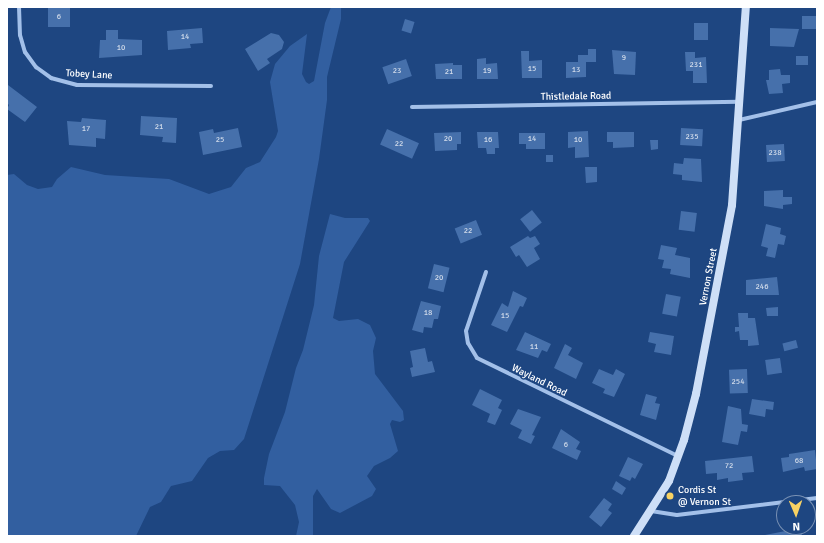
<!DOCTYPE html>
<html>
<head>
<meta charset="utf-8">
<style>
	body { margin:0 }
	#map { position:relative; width:824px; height:543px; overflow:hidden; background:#1e4681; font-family:Signika,sans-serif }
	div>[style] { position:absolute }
	.green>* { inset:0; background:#325fa0 }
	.building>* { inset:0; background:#4670ab; transform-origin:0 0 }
	.minor>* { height:4px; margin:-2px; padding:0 2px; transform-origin:2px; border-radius:2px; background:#a3c0e9 }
	.secondary>* { height:8px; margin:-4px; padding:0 4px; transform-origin:4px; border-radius:4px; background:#cedff7 }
	.dots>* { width:11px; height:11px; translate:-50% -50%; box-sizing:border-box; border:2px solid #1e4681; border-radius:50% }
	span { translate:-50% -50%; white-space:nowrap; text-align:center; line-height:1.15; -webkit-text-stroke:3px #1e4681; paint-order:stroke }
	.number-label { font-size:8px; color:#d1dbea }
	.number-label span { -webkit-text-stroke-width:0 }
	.street-label { font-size:10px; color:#fff }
	.poi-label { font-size:10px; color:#fff }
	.left { translate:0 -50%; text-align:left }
	.frame { position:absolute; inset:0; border:8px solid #fff; pointer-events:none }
	.north { position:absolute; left:776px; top:495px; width:40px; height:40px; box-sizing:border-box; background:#1e4681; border:1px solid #7890b3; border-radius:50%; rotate:178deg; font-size:11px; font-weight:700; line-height:16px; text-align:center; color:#fff }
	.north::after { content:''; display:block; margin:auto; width:14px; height:18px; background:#f8d263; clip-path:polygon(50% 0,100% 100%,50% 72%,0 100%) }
</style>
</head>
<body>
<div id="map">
	<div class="green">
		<div style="clip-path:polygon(331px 7px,341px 7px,341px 19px,327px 77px,327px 100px,319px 159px,300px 264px,244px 439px,234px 450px,220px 451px,208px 458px,192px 481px,171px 486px,161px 502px,150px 507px,136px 536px,7px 536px,7px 175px,14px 174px,27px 185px,38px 189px,52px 187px,57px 179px,71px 167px,105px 175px,169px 179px,209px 194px,231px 187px,246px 168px,260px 162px,276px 137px,278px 131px,270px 82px,275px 64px,290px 46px,307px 34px,302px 74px,306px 82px,309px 84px,314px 81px,325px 23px)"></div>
		<div style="clip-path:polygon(330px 214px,345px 218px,368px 218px,370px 221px,344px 262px,333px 318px,339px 321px,358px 319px,370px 325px,376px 338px,373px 351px,375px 374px,403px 411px,404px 420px,400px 422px,392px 420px,390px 424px,398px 451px,390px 458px,374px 466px,367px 476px,376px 489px,372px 496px,340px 513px,331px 509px,317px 489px,313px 496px,313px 536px,296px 536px,299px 522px,295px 505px,280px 486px,264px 485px,264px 478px,269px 454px,285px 412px,296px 368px,303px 350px,314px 305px,319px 256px)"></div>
	</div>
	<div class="building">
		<div style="left:48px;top:7px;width:22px;height:20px"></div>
		<div style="left:802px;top:16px;width:15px;height:13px"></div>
		<div style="left:405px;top:19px;width:10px;height:12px;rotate:17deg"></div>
		<div style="left:694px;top:23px;width:14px;height:17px"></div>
		<div style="clip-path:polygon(202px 28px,203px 43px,190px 44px,191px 48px,168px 50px,167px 31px)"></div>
		<div style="clip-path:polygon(770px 28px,799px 29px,794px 47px,770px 46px)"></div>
		<div style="clip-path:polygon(106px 30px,118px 30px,118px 39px,142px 40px,142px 55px,99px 58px,100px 40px,106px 40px)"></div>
		<div style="clip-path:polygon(271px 33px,279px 35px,284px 42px,282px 49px,267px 59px,270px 63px,258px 71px,245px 49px)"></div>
		<div style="clip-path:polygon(588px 49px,596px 49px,596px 62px,586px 62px,586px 77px,566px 78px,566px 62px,578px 62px,578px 55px,588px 55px)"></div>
		<div style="clip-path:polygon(612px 50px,636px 52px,635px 75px,614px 74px)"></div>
		<div style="clip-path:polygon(521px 51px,529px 51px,529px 61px,542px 60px,542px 78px,522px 78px)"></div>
		<div style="clip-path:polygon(685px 52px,695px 52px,695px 58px,706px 57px,707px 83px,693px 83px,693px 71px,686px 71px)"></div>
		<div style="left:796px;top:56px;width:12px;height:9px"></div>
		<div style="clip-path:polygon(486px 58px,486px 64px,497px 63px,498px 79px,477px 79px,477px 59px)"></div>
		<div style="left:406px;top:59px;width:18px;height:25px;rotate:71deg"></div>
		<div style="clip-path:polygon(453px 63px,453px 65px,462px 65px,462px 79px,436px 79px,435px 64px)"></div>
		<div style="clip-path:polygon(780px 69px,781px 75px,790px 75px,790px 83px,782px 84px,783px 93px,769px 94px,766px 80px,769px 80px,769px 70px)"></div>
		<div style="clip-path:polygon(8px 85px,37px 107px,25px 122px,7px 109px,9px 105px,7px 103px)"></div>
		<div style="clip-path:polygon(141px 116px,177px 118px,176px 143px,162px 142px,163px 137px,140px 135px)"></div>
		<div style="clip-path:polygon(82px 118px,106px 120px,105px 139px,96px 138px,96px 147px,69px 145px,67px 121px,81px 122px)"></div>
		<div style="clip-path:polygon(238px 128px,242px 147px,203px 155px,199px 132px,213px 129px,214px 133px)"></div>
		<div style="left:681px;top:128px;width:22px;height:17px;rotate:3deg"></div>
		<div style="left:387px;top:129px;width:35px;height:17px;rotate:24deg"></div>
		<div style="clip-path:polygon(588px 131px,589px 157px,575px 158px,575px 147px,568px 148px,568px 132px)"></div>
		<div style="clip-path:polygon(461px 132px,461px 144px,457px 144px,457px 150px,435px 151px,434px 133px)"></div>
		<div style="clip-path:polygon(477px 132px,498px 132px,499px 148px,495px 148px,495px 154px,487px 154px,486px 148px,478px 148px)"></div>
		<div style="clip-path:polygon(607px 132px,634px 132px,634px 147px,613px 148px,613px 142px,607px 142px)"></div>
		<div style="clip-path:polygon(519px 133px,545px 133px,545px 149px,526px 149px,526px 144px,519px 144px)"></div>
		<div style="clip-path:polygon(650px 140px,658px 140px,658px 149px,651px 150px)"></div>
		<div style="left:784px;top:144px;width:17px;height:18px;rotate:87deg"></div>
		<div style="left:546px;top:155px;width:7px;height:7px"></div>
		<div style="clip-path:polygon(684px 158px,701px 159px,702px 182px,682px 180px,682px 175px,673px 174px,674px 163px,683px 164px)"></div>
		<div style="clip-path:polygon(585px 167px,597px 167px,597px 182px,586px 183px)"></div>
		<div style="clip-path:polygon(783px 190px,783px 197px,792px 197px,792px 204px,783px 205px,783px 209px,764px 206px,764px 191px)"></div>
		<div style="left:532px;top:210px;width:16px;height:15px;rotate:52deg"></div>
		<div style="left:681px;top:211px;width:16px;height:19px;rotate:7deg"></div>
		<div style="left:476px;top:220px;width:16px;height:23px;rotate:68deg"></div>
		<div style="clip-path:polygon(766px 224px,781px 228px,780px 234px,786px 236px,784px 245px,778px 244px,775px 258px,766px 256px,768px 248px,761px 246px)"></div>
		<div style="clip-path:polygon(528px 236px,530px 238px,535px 236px,540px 244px,534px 248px,540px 259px,527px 267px,519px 255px,516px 257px,510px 247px)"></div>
		<div style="clip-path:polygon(661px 245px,677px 248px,675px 255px,690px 258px,690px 278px,670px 274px,671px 269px,662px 268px,664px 260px,658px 259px)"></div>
		<div style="left:434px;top:264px;width:16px;height:25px;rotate:14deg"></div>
		<div style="clip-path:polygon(777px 277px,779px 295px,746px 295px,746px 280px)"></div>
		<div style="clip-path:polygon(513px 291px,527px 298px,523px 307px,520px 306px,507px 332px,491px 325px,502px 303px,508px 307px)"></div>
		<div style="left:666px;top:294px;width:15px;height:20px;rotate:11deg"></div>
		<div style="clip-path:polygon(421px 301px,441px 306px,438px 319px,434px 319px,432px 328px,424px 327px,423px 333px,412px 330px)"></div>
		<div style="clip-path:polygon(778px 307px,778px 316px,767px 316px,766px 308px)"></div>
		<div style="clip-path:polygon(738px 313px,748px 313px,748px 318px,755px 318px,759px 345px,748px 346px,748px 340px,740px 340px,739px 331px,735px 332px,735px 327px,739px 327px)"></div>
		<div style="clip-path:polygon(525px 332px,551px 344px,547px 352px,542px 350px,538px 358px,516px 350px)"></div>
		<div style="clip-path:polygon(650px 332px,674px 336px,671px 355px,654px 352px,656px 344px,648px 342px)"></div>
		<div style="left:796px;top:340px;width:8px;height:14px;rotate:76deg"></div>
		<div style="clip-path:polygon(565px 344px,572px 348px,568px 355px,583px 363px,576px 379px,554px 368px)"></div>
		<div style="clip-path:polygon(425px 348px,428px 362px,432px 361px,435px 372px,412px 377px,410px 368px,413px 367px,410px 351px)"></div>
		<div style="left:780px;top:358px;width:15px;height:15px;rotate:82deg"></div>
		<div style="clip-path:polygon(599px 369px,613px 375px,616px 369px,625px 374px,614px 397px,603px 393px,605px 389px,592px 383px)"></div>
		<div style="left:747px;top:369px;width:24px;height:18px;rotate:88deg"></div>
		<div style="clip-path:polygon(480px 389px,502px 400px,498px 408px,502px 410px,495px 425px,487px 422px,490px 414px,472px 405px)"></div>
		<div style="clip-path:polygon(646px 394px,657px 397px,655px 403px,660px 404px,656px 420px,640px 415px)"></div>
		<div style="clip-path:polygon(752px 399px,774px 402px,773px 410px,766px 409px,765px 417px,749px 414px)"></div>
		<div style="clip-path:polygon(728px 406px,741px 409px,742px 424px,748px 425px,747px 432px,741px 431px,738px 445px,722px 442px)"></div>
		<div style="clip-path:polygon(518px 409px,541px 417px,532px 435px,535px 436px,531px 444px,518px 438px,522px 430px,510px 424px)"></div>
		<div style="clip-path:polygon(561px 429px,580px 442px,576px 449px,581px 451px,577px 460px,552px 448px)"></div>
		<div style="clip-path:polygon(815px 450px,817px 469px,805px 471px,804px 467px,783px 472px,781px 458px,789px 457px,789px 454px)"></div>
		<div style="clip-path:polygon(752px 456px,754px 472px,742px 473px,743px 480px,728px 482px,728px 478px,717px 480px,717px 473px,706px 474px,705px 461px)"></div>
		<div style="clip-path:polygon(628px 457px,643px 464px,635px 479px,632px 477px,630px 481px,619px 476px)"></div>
		<div style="clip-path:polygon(616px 481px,626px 488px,622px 495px,612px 489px)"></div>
		<div style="clip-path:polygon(604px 498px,612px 504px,608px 510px,612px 513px,601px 527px,589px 517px)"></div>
		<div style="clip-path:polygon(801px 528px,802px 536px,765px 536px,765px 535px)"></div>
	</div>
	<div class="minor">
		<div style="left:19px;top:7px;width:28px;rotate:88deg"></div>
		<div style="left:20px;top:35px;width:18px;rotate:74deg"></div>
		<div style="left:25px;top:52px;width:19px;rotate:54deg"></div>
		<div style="left:36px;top:67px;width:19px;rotate:36deg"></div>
		<div style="left:51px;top:78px;width:27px;rotate:15deg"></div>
		<div style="left:77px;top:85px;width:134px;rotate:0.4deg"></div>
		<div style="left:412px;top:107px;width:327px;rotate:-0.9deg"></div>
		<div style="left:739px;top:120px;width:80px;rotate:-13deg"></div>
		<div style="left:486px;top:272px;width:62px;rotate:108.7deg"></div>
		<div style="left:466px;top:331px;width:12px;rotate:81deg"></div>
		<div style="left:468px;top:343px;width:17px;rotate:59deg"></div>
		<div style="left:477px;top:358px;width:224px;rotate:26deg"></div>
		<div style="left:651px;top:511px;width:26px;rotate:9deg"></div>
		<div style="left:677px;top:515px;width:141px;rotate:-6.9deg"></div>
	</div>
	<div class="secondary">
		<div style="left:634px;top:536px;width:65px;rotate:-57.5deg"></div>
		<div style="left:669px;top:481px;width:44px;rotate:-69.9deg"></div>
		<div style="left:684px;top:440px;width:48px;rotate:-75.4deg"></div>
		<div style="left:696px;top:394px;width:192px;rotate:-79.2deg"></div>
		<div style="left:732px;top:205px;width:198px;rotate:-86deg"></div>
	</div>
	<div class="dots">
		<div style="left:670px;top:496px;background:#f8d263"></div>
	</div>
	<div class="number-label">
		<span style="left:59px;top:17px">6</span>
		<span style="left:185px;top:37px">14</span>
		<span style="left:121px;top:48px">10</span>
		<span style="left:624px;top:58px">9</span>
		<span style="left:696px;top:65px">231</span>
		<span style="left:532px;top:69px">15</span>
		<span style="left:576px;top:70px">13</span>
		<span style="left:397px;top:71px">23</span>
		<span style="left:487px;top:71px">19</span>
		<span style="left:449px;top:72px">21</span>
		<span style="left:159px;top:127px">21</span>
		<span style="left:86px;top:129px">17</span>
		<span style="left:692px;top:137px">235</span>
		<span style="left:448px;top:139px">20</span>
		<span style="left:532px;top:139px">14</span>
		<span style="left:220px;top:140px">25</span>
		<span style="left:488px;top:140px">16</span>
		<span style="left:578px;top:140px">10</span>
		<span style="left:399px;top:144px">22</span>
		<span style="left:775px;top:153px">238</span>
		<span style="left:468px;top:231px">22</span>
		<span style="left:439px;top:278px">20</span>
		<span style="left:762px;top:287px">246</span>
		<span style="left:428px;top:313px">18</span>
		<span style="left:505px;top:316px">15</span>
		<span style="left:534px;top:347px">11</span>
		<span style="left:738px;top:382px">254</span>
		<span style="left:566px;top:445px">6</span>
		<span style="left:799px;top:461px">68</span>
		<span style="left:729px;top:466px">72</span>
	</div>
	<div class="street-label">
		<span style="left:89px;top:75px;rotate:3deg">Tobey Lane</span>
		<span style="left:576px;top:97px;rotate:-1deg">Thistledale Road</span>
		<span style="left:709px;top:277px;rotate:-79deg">Vernon Street</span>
		<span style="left:539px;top:381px;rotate:26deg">Wayland Road</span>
	</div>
	<div class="poi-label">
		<span class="left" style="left:678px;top:496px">Cordis St<br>@ Vernon St</span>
	</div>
	<div class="frame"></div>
	<div class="north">N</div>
</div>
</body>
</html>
